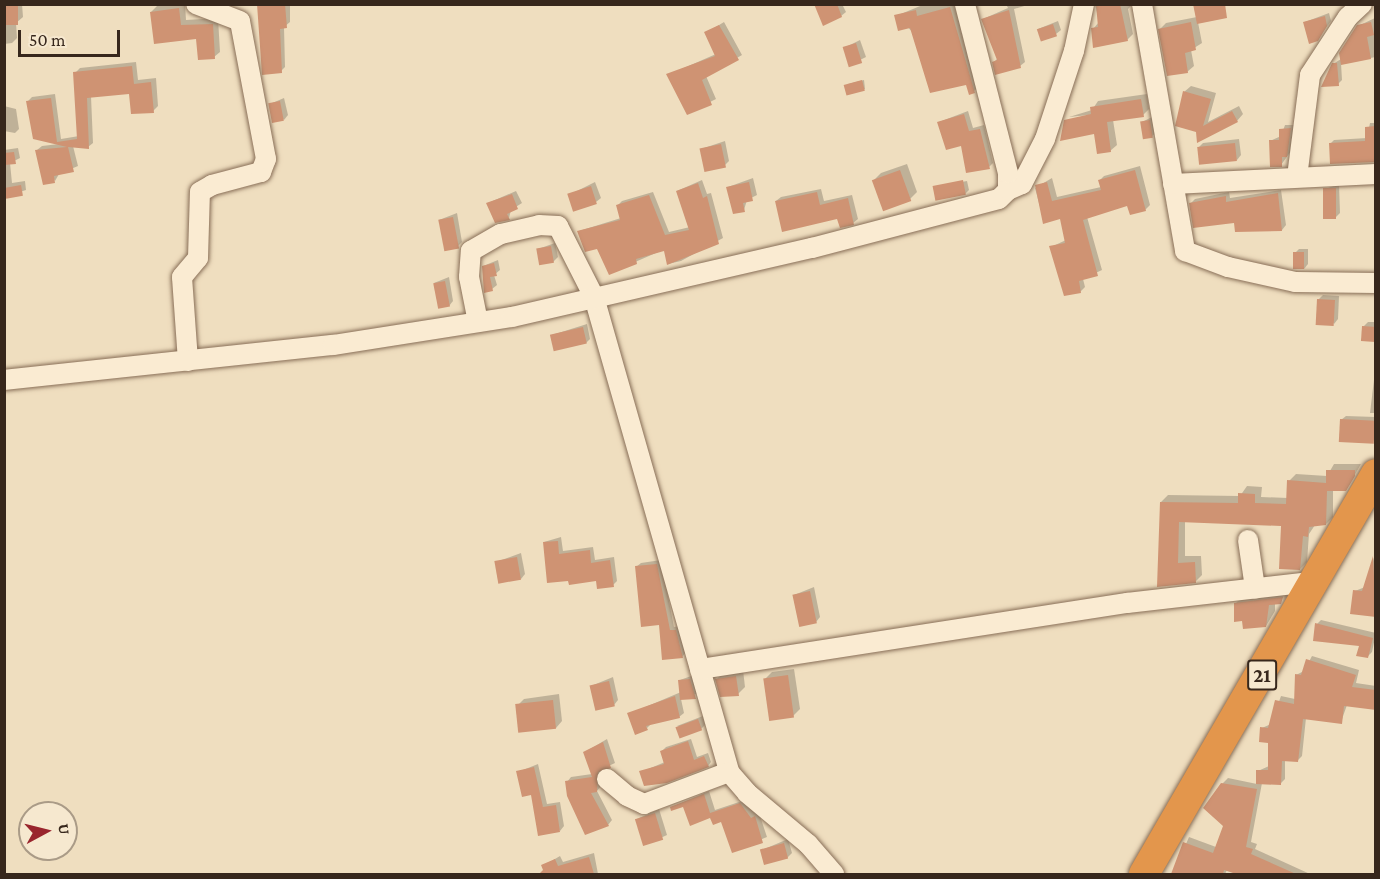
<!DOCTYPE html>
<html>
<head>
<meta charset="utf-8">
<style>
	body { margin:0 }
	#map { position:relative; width:1380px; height:879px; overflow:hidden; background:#efdebf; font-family:"Crimson Pro",serif }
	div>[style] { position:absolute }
	.shadow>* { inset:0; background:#0003 }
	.building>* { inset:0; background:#cf9373; transform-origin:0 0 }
	.roads { filter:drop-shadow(0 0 2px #886e57) drop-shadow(0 0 2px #886e57) }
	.minor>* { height:20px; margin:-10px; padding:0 10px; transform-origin:10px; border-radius:10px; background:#faebd2 }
	.highway>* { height:30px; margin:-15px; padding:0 15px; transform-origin:15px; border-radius:15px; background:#e3964c }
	span { translate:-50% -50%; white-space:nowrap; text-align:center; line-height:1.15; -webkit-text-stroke:5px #f6e8cf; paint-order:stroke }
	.shield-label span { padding:2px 4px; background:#f6e8cf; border:2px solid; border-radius:4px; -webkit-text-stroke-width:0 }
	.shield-label { font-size:20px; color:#37271c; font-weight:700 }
	.frame { position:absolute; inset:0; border:6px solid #37271c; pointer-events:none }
	.north { position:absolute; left:18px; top:801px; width:60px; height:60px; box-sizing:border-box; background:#f6e8cf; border:2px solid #aa9b87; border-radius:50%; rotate:83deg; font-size:16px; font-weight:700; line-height:24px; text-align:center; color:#37271c }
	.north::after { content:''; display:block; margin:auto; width:21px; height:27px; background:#99252d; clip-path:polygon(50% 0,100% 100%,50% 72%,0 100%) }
	.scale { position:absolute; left:18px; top:30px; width:102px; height:27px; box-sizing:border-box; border:3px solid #37271c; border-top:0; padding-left:8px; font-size:18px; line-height:21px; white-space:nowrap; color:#37271c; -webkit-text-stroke:4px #f6e8cf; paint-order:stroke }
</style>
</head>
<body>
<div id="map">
	<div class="shadow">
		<div style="clip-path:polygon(4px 4px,22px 4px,23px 17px,16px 23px,17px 38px,12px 43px,4px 44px)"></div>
		<div style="clip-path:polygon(185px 4px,186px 20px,218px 18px,220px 52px,214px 57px,198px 37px,151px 12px,157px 6px)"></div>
		<div style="clip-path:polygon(258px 4px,290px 4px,290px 22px,284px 27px,285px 67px,281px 71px)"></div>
		<div style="clip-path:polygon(815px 4px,842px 4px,846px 12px,841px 16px)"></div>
		<div style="clip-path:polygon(954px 4px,979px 87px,974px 91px,896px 16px,925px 4px)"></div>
		<div style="clip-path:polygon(1006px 4px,1031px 4px,1014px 9px,1025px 62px,1020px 66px,994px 62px,998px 58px,983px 19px,1008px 8px)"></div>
		<div style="clip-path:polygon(1095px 4px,1133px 4px,1128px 9px,1133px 34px,1127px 40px,1093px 29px,1099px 22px)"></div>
		<div style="clip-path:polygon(1329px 13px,1331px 21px,1317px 40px,1305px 22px)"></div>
		<div style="clip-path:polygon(1197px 17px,1202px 43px,1191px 50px,1194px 66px,1187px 72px,1160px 29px,1166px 23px)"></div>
		<div style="clip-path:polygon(1375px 18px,1376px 57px,1341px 63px,1342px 80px,1338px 84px,1333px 64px,1341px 59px,1358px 26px)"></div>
		<div style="clip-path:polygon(1058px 21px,1061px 30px,1056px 34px,1038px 29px)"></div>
		<div style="clip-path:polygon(724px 22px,742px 55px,706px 76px,716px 99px,688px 113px,668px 75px,716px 54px,706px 33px)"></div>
		<div style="clip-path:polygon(860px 40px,866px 57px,850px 65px,844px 48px)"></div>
		<div style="clip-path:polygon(136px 62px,138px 80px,156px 78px,158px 106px,153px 111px,131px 93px,91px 96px,93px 143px,88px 147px,73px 146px,78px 166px,59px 174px,55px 181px,37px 150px,42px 146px,59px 144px,35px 138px,27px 102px,32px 97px,55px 94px,61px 139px,79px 136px,75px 73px,80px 68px)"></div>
		<div style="clip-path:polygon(864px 80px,865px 89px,848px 94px,848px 84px)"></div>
		<div style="clip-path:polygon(1191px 86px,1216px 93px,1208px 122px,1239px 106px,1243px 114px,1237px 121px,1197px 131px,1184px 92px)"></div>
		<div style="clip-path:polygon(1147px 94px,1149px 109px,1143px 115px,1113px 120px,1117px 145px,1110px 151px,1095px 132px,1065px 121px,1099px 114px,1069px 117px,1092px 110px,1098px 101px)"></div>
		<div style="clip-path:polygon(284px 98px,288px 115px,284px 120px,270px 104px)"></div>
		<div style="clip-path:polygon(4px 106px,16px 109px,19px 129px,15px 133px,4px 131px)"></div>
		<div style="clip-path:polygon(968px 111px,973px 128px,984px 125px,993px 163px,989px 167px,939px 122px)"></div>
		<div style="clip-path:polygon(1154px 116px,1157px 132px,1152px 136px,1142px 122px)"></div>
		<div style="clip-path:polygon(1370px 123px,1376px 123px,1376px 161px,1330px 144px,1334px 140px,1367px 138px)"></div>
		<div style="clip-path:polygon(1285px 125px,1295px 125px,1291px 151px,1281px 165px,1270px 141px,1281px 136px)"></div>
		<div style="clip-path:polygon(1239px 139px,1241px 155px,1237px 160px,1199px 147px,1203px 143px)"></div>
		<div style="clip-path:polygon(725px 141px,729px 161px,725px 165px,701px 149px)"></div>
		<div style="clip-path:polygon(18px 148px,20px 158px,10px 163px,12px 183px,25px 181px,26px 190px,4px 197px,4px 150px)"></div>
		<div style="clip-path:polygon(907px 164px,917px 192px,910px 199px,874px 180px,881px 173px)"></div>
		<div style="clip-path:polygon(1140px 166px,1150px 205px,1145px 210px,1129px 204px,1087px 217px,1102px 270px,1083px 279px,1085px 287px,1080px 292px,1051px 247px,1066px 240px,1061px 218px,1044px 222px,1035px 188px,1052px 178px,1057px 197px,1101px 187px,1100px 180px,1104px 176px)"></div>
		<div style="clip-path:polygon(753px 178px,757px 195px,747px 200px,744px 210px,728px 187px)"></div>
		<div style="clip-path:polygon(702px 180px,707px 194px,711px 193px,723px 238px,681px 261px,668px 264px,665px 249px,610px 273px,597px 248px,579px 231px,621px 218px,617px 206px,622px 201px,653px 192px,669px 232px,690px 227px,677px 191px)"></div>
		<div style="clip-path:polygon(967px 181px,969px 190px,965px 194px,934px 187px)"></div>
		<div style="clip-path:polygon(595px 182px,601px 198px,596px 202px,569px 195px)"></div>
		<div style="clip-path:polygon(1339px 184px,1340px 213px,1335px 218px,1325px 189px)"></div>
		<div style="clip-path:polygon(821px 189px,824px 201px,852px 195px,858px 219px,853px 223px,776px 201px,781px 197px)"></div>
		<div style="clip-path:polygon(1281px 190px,1286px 225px,1282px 230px,1235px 221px,1191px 203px,1195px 199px,1229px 192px,1230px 198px)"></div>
		<div style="clip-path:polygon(516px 191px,522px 203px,511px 210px,509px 218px,488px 203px)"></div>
		<div style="clip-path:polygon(457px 213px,462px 242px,458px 246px,439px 220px)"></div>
		<div style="clip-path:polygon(555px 243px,558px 257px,553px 262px,538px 249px)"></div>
		<div style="clip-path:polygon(1299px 249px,1308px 249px,1308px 264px,1304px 269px,1295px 253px)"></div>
		<div style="clip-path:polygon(498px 260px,500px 270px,494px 275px,497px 285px,492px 289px,483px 266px)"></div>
		<div style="clip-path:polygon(449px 277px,453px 301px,449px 306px,434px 283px)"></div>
		<div style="clip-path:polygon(1323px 295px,1339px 296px,1338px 319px,1334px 324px,1318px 300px)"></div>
		<div style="clip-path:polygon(1368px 322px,1376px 322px,1376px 341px,1363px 327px)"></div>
		<div style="clip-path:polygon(587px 324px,590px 339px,586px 343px,552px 335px)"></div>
		<div style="clip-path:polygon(1376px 363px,1376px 413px,1370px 413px)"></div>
		<div style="clip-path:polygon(1346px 416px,1376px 417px,1376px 441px,1341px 420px)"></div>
		<div style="clip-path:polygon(1334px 464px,1361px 464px,1346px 490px,1333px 489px,1333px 517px,1326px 524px,1315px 525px,1309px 534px,1307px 562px,1300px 569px,1283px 524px,1185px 521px,1185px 556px,1201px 556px,1202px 575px,1195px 582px,1159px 586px,1161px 502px,1168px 495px,1240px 496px,1247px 486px,1262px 487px,1261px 497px,1288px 498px,1289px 481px,1296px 474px,1327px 476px)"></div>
		<div style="clip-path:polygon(561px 537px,563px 551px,593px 547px,595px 560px,614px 557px,617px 581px,613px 585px,597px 580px,570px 583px,544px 542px)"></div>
		<div style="clip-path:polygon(1376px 551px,1376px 616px,1355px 591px,1365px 587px)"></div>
		<div style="clip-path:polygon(521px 553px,525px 574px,521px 579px,496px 562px)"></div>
		<div style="clip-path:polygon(661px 560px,674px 627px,680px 626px,686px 652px,682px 657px,660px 623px,636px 567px,641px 563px)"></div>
		<div style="clip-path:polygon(814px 587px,820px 617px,816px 622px,794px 595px)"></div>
		<div style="clip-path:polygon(1287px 593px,1275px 603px,1275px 611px,1266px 626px,1236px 603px,1241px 598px)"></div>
		<div style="clip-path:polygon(1321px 620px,1376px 633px,1372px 652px,1367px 657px,1360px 645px,1317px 624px)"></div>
		<div style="clip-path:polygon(1312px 656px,1359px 670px,1356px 683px,1376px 686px,1376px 708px,1347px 705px,1341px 722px,1306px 718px,1302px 756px,1297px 761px,1285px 759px,1285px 779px,1280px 784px,1262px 783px,1251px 842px,1257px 844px,1255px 849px,1310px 874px,1257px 874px,1247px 871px,1241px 874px,1227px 870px,1225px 874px,1173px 874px,1189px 837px,1216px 847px,1224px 825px,1222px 784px,1228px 778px,1257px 784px,1258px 771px,1269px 766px,1270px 742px,1262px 728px,1271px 724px,1281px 696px,1295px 699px,1296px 675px,1304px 671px)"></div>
		<div style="clip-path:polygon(794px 669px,800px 709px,793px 716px,765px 679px,772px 672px)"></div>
		<div style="clip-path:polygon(743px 670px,745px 687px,738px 694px,717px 679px,723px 672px)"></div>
		<div style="clip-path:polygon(694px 675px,699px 693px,681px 699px,684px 713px,679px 717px,652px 723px,647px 728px,629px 714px,681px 692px,680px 680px)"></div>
		<div style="clip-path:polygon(613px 677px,618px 700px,614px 705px,591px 686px)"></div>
		<div style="clip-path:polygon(559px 694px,562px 721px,556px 728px,517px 706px,524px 699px)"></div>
		<div style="clip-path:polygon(703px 716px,705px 725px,701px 729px,677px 726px)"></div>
		<div style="clip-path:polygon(607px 739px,615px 763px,602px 769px,601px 786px,597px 791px,612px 820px,608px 825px,567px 782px,571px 777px,592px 774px,585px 752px)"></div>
		<div style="clip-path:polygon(691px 739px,697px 757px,708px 753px,711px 762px,708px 766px,641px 772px,665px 762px,662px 751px,666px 747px)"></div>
		<div style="clip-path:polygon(538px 764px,547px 804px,560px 802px,564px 826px,560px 831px,518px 772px)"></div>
		<div style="clip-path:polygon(709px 791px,715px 810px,745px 800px,756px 814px,759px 813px,767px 837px,733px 851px,722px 820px,684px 806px,672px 807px)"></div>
		<div style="clip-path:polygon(659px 809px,667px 835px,645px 845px,637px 819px)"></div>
		<div style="clip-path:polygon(788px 839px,792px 853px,788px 857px,762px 850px)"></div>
		<div style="clip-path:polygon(594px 853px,598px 874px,547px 874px,543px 866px,560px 856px,563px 862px)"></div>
	</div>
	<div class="building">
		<div style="left:4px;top:4px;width:14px;height:21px"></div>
		<div style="clip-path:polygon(257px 4px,285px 4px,287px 28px,280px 29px,282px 73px,262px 75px)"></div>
		<div style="clip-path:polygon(814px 4px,837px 4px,842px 17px,823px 26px)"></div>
		<div style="clip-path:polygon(1096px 4px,1120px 4px,1128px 41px,1093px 48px,1091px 28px,1098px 27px)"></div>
		<div style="clip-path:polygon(1193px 4px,1225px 4px,1227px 18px,1197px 24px)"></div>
		<div style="clip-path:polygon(950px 7px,975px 93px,969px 95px,966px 85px,930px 93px,910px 28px,898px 31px,894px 15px,916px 10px,917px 16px)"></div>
		<div style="clip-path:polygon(179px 8px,181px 25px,213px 24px,215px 59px,198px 60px,196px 39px,154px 44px,150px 12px)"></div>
		<div style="clip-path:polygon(1009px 10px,1021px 68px,995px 75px,992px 62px,997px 60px,981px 19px)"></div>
		<div style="clip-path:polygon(1325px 16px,1327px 26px,1318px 41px,1309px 44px,1303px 22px)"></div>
		<div style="clip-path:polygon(1191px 22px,1196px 50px,1185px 53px,1188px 73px,1167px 76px,1158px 29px)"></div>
		<div style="clip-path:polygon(1371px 22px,1374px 35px,1367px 37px,1371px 59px,1341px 65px,1339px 53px,1357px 25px)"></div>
		<div style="left:1053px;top:24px;width:13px;height:17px;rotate:72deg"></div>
		<div style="clip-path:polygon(719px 25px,739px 60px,702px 80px,712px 105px,687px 115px,666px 74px,715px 56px,704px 32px)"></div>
		<div style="left:856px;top:43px;width:21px;height:14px;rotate:73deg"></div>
		<div style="clip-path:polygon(1332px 63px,1337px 63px,1339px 86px,1321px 87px)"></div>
		<div style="clip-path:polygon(132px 66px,134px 84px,151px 82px,154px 113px,131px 114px,129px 94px,87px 98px,89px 149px,68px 147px,74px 172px,54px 176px,55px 183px,43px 185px,35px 150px,67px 147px,33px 139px,26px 101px,51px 98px,57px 142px,77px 139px,73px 72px)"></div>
		<div style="left:862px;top:80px;width:11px;height:19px;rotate:75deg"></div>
		<div style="clip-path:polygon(1183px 91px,1211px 99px,1203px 126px,1232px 111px,1238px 122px,1197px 143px,1196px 132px,1175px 126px)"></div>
		<div style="clip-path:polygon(1141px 99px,1144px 117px,1107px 122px,1111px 152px,1097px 154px,1094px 134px,1060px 141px,1064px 120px,1091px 114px,1090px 107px)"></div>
		<div style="left:280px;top:101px;width:20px;height:12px;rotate:79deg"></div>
		<div style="clip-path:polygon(964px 114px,969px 131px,980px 129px,990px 169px,966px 173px,961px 146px,946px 150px,937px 122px)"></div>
		<div style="left:1150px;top:120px;width:18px;height:10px;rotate:81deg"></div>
		<div style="clip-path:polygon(1376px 126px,1376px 162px,1330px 164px,1329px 143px,1365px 141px,1365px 127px)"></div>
		<div style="clip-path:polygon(1291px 128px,1287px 157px,1282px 157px,1282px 167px,1270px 167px,1269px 140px,1279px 140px,1279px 129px)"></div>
		<div style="left:1235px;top:143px;width:18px;height:38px;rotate:84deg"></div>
		<div style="left:721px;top:144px;width:24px;height:22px;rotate:78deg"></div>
		<div style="clip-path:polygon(14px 152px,16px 164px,4px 165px,4px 153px)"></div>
		<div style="left:900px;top:170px;width:33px;height:30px;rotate:70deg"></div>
		<div style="clip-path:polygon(1135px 170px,1146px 211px,1130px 215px,1127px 206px,1083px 220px,1098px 276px,1079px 281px,1081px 293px,1064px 296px,1049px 246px,1065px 243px,1060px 219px,1043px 224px,1035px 185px,1047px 182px,1052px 201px,1101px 190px,1098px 180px)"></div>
		<div style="left:963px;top:180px;width:15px;height:31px;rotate:79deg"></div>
		<div style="clip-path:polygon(749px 182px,753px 201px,743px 203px,745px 212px,733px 214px,726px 187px)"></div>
		<div style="clip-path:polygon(698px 183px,703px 198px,707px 196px,719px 244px,667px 265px,664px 251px,636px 259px,637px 264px,609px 275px,597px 249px,585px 252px,577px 231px,620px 220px,616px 205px,649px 195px,665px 235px,689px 230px,676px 191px)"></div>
		<div style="left:21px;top:185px;width:11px;height:17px;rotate:80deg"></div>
		<div style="left:591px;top:186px;width:19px;height:25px;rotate:72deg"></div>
		<div style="left:1336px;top:188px;width:31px;height:13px;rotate:90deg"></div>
		<div style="clip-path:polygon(817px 192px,820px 205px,848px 198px,854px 225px,840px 228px,837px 219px,782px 232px,775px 201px)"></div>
		<div style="clip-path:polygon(1278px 193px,1282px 231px,1235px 232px,1234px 223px,1193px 228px,1189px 203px,1226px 196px,1226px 202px)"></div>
		<div style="clip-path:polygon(512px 194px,518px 209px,507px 214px,510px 220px,495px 223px,486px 203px)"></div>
		<div style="left:453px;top:217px;width:32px;height:15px;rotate:79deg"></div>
		<div style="left:551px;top:246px;width:17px;height:15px;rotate:80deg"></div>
		<div style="left:1293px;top:252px;width:11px;height:17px"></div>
		<div style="clip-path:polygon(494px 263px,497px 276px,490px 277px,493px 291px,484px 293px,482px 266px)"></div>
		<div style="left:445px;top:281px;width:26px;height:12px;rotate:79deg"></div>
		<div style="left:1317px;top:299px;width:18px;height:26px;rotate:3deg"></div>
		<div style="left:1362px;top:326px;width:14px;height:15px;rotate:4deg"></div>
		<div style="left:583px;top:327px;width:17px;height:34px;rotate:77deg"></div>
		<div style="left:1340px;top:419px;width:35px;height:23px;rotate:3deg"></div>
		<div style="clip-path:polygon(1326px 470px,1355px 470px,1355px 476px,1346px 491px,1327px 491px,1326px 525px,1309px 527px,1308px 537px,1303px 536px,1300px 570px,1279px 569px,1281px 526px,1179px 522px,1178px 563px,1195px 562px,1196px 583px,1157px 587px,1160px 502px,1238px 503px,1238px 493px,1255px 494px,1255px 503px,1286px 504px,1287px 480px,1326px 483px)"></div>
		<div style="clip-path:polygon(558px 541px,559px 554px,590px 550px,591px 563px,610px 560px,614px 587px,597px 589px,596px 581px,569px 585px,568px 581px,547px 583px,543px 542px)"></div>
		<div style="clip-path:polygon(1373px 556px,1376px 617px,1350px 614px,1353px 590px,1362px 591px)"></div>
		<div style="left:517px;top:557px;width:23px;height:23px;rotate:80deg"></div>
		<div style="clip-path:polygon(657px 564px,670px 630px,676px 630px,683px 658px,662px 660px,659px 625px,641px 627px,635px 566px)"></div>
		<div style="left:810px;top:591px;width:33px;height:18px;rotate:78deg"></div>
		<div style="clip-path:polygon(1283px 597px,1281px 604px,1269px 605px,1266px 627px,1243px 629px,1242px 621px,1234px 622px,1234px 603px)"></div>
		<div style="clip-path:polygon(1315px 623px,1373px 638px,1368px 658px,1356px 656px,1359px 646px,1313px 641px)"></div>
		<div style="clip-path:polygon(1306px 659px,1356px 675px,1352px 687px,1376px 690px,1376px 710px,1344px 706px,1342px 724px,1303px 719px,1298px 762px,1282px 761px,1281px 785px,1256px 784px,1256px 770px,1268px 770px,1268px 743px,1259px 742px,1260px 727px,1268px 728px,1275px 700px,1294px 704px,1295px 674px,1301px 675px)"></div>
		<div style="left:788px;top:675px;width:43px;height:25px;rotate:82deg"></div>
		<div style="clip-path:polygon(736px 676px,739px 696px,720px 697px,715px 679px)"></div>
		<div style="clip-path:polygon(690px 679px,696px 699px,680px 700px,678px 680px)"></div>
		<div style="left:609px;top:681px;width:26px;height:20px;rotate:77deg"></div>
		<div style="clip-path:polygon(675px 696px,680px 718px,646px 726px,648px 730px,635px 735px,627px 713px)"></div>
		<div style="left:553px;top:700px;width:29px;height:38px;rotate:84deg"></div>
		<div style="left:698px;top:719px;width:12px;height:24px;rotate:70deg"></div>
		<div style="clip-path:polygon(688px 741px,694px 760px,704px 756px,709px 767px,667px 783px,644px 786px,639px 771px,664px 764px,660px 751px)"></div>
		<div style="clip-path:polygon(603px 742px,611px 768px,598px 772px,597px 792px,591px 793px,609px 826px,585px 835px,567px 796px,565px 781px,592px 777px,583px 752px)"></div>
		<div style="clip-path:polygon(534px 767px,543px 807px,556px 805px,560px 832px,538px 836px,531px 795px,522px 797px,516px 771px)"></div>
		<div style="clip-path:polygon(1221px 783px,1257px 789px,1246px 847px,1253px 849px,1251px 854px,1296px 874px,1236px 874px,1224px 870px,1223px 874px,1171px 874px,1183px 842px,1213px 853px,1223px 826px,1203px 808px)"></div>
		<div style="clip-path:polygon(704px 794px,710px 813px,740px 803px,751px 818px,755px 816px,763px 843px,732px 853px,721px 822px,713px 825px,710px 818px,690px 826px,683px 807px,671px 811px,670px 807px)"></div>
		<div style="left:655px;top:813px;width:28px;height:21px;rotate:73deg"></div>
		<div style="left:784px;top:843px;width:16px;height:25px;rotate:75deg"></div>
		<div style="clip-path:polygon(589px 857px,594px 874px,539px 874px,543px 870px,541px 865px,555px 859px,558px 866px)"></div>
	</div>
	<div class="roads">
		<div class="minor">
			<div style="left:1142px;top:4px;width:251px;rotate:80.1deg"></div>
			<div style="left:1185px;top:251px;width:46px;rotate:20.4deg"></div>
			<div style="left:1228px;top:267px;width:69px;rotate:12.6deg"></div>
			<div style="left:1295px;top:282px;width:81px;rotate:0.7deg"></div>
			<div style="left:1297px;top:177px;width:103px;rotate:-82.7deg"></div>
			<div style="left:1310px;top:75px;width:69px;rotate:-56.8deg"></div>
			<div style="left:1348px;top:17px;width:19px;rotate:-43deg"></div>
			<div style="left:1173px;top:184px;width:203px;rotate:-2.8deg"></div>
			<div style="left:1008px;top:190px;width:15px;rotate:-23deg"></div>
			<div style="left:1022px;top:184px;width:51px;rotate:-62.9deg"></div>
			<div style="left:1045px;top:139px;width:93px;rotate:-71.8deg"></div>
			<div style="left:1074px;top:51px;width:48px;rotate:-78deg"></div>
			<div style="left:478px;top:322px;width:46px;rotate:-101.3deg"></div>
			<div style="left:469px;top:277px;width:26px;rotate:-86deg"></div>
			<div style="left:471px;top:251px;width:34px;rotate:-30deg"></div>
			<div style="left:501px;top:234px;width:39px;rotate:-13deg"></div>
			<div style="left:539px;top:225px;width:19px;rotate:3deg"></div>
			<div style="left:558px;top:226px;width:80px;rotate:63.1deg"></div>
			<div style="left:594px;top:297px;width:494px;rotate:74.1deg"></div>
			<div style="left:729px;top:772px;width:28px;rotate:49deg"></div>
			<div style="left:747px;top:793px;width:80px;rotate:39.9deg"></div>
			<div style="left:808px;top:844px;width:40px;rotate:49deg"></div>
			<div style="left:188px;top:361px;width:84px;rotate:-94.1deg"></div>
			<div style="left:182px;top:277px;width:25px;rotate:-50deg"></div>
			<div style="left:198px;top:258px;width:66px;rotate:-88.3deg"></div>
			<div style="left:200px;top:192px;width:14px;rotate:-30deg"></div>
			<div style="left:212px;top:185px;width:51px;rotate:-14.9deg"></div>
			<div style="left:261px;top:172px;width:14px;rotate:-69deg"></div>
			<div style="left:266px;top:159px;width:140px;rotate:-100.7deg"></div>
			<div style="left:240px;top:21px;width:47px;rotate:-158.9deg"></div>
			<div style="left:4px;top:380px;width:331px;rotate:-6.1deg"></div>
			<div style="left:333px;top:345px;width:181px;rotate:-8.9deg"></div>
			<div style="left:512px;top:317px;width:308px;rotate:-13deg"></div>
			<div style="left:812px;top:248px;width:193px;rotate:-14.7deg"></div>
			<div style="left:999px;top:199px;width:13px;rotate:-45deg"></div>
			<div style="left:1008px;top:190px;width:17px;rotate:-90deg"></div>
			<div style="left:1008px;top:173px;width:174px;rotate:-104.3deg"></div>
			<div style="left:1248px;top:540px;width:49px;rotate:81.7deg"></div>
			<div style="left:700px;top:669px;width:432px;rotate:-8.8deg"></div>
			<div style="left:1127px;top:603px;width:185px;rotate:-6.5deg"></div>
			<div style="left:607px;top:779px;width:26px;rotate:40deg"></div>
			<div style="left:627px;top:796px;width:19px;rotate:25deg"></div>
			<div style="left:644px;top:804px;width:91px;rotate:-20.6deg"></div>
		</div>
		<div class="highway">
			<div style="left:1144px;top:874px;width:462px;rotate:-59.9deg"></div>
		</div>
	</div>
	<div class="shield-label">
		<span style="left:1262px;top:675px">21</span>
	</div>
	<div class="frame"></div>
	<div class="north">U</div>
	<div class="scale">50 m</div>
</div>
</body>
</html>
